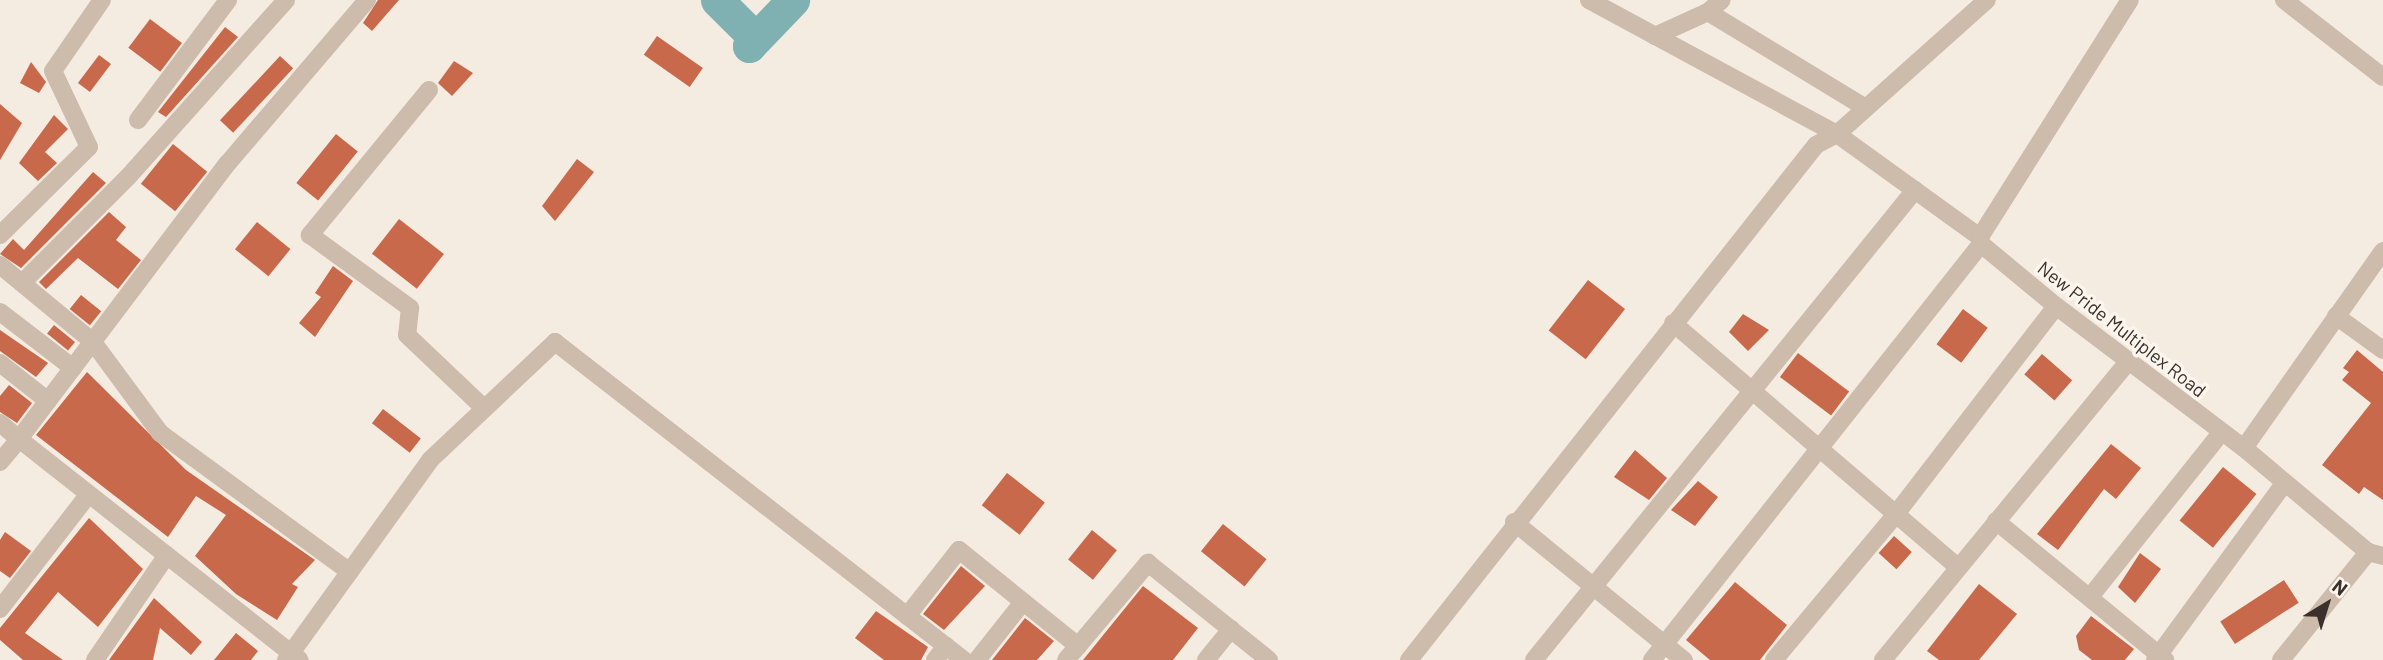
<!DOCTYPE html>
<html>
<head>
<meta charset="utf-8">
<style>
	body { margin:0 }
	#map { position:relative; width:2383px; height:660px; overflow:hidden; background:#f4ebe1; font-family:Barlow,sans-serif }
	div>[style] { position:absolute }
	.river>* { height:33px; margin:-16.5px; padding:0 16.5px; transform-origin:16.5px; border-radius:16.5px; background:#7fb0b2 }
	.building>* { inset:0; background:#c8694b; transform-origin:0 0 }
	.minor>* { height:18px; margin:-9px; padding:0 9px; transform-origin:9px; border-radius:9px; background:#cdbbac }
	span { translate:-50% -50%; white-space:nowrap; text-align:center; line-height:1.15; -webkit-text-stroke:7px #fbf5ee; paint-order:stroke }
	.street-label { font-size:19px; color:#3b302b }
	.north { position:absolute; left:2292px; top:569px; width:70px; height:70px; -webkit-text-stroke:5px #fbf5ee; paint-order:stroke; rotate:38deg; font-size:19px; font-weight:700; line-height:28px; text-align:center; color:#3b302b }
	.north::after { content:''; display:block; margin:auto; width:24px; height:32px; background:#3b302b; clip-path:polygon(50% 0,100% 100%,50% 72%,0 100%) }
</style>
</head>
<body>
<div id="map">
	<div class="river">
		<div style="left:717px;top:0;width:48px;rotate:45deg"></div>
		<div style="left:751px;top:34px;width:12px;rotate:99deg"></div>
		<div style="left:749px;top:46px;width:64px;rotate:-46.3deg"></div>
	</div>
	<div class="building">
		<div style="clip-path:polygon(378px 0,399px 0,372px 31px,363px 23px)"></div>
		<div style="left:150px;top:19px;width:40px;height:36px;rotate:37deg"></div>
		<div style="clip-path:polygon(225px 27px,238px 37px,166px 117px,158px 112px)"></div>
		<div style="left:657px;top:36px;width:56px;height:23px;rotate:35deg"></div>
		<div style="left:99px;top:55px;width:15px;height:35px;rotate:37deg"></div>
		<div style="left:280px;top:56px;width:18px;height:88px;rotate:43deg"></div>
		<div style="clip-path:polygon(454px 61px,473px 73px,452px 96px,438px 83px)"></div>
		<div style="clip-path:polygon(31px 62px,46px 82px,39px 93px,20px 83px)"></div>
		<div style="clip-path:polygon(0 104px,22px 123px,0 160px)"></div>
		<div style="clip-path:polygon(54px 115px,68px 129px,45px 152px,57px 163px,38px 181px,19px 163px)"></div>
		<div style="left:336px;top:134px;width:28px;height:63px;rotate:39deg"></div>
		<div style="left:173px;top:144px;width:44px;height:51px;rotate:39deg"></div>
		<div style="clip-path:polygon(577px 159px,594px 172px,555px 221px,542px 206px)"></div>
		<div style="clip-path:polygon(93px 172px,106px 183px,21px 268px,0 254px,13px 239px,24px 250px)"></div>
		<div style="clip-path:polygon(109px 212px,126px 227px,116px 240px,141px 260px,118px 289px,78px 258px,46px 289px,39px 282px)"></div>
		<div style="left:399px;top:219px;width:57px;height:44px;rotate:38deg"></div>
		<div style="left:257px;top:222px;width:43px;height:35px;rotate:39deg"></div>
		<div style="clip-path:polygon(333px 266px,353px 281px,315px 337px,299px 323px,321px 297px,315px 293px)"></div>
		<div style="left:1588px;top:280px;width:47px;height:64px;rotate:38deg"></div>
		<div style="left:81px;top:295px;width:26px;height:18px;rotate:39deg"></div>
		<div style="left:1963px;top:309px;width:31px;height:44px;rotate:37deg"></div>
		<div style="clip-path:polygon(1743px 314px,1769px 330px,1748px 351px,1729px 332px)"></div>
		<div style="left:54px;top:325px;width:27px;height:11px;rotate:39deg"></div>
		<div style="clip-path:polygon(0 330px,48px 363px,36px 377px,0 351px)"></div>
		<div style="clip-path:polygon(2357px 350px,2383px 372px,2383px 500px,2364px 487px,2359px 494px,2322px 465px,2371px 403px,2342px 380px,2349px 372px,2343px 368px)"></div>
		<div style="left:1798px;top:353px;width:64px;height:30px;rotate:37deg"></div>
		<div style="left:2042px;top:354px;width:40px;height:27px;rotate:41deg"></div>
		<div style="clip-path:polygon(87px 372px,186px 470px,315px 560px,292px 584px,298px 587px,277px 620px,236px 594px,195px 556px,226px 515px,196px 496px,168px 537px,36px 435px)"></div>
		<div style="clip-path:polygon(9px 385px,32px 403px,17px 423px,0 412px,0 396px)"></div>
		<div style="left:383px;top:409px;width:48px;height:18px;rotate:38deg"></div>
		<div style="clip-path:polygon(2111px 444px,2141px 468px,2116px 499px,2104px 489px,2058px 550px,2037px 534px)"></div>
		<div style="clip-path:polygon(1635px 450px,1667px 478px,1649px 500px,1614px 477px)"></div>
		<div style="left:2223px;top:467px;width:43px;height:69px;rotate:39deg"></div>
		<div style="left:1007px;top:473px;width:48px;height:41px;rotate:38deg"></div>
		<div style="clip-path:polygon(1698px 481px,1718px 497px,1695px 526px,1671px 510px)"></div>
		<div style="clip-path:polygon(89px 518px,143px 569px,98px 627px,58px 592px,25px 633px,63px 660px,23px 660px,0 640px,0 628px)"></div>
		<div style="left:1223px;top:524px;width:56px;height:35px;rotate:39deg"></div>
		<div style="left:1092px;top:530px;width:32px;height:38px;rotate:39deg"></div>
		<div style="clip-path:polygon(5px 532px,31px 551px,10px 578px,0 571px,0 540px)"></div>
		<div style="left:1894px;top:536px;width:24px;height:23px;rotate:42deg"></div>
		<div style="clip-path:polygon(2140px 553px,2161px 569px,2135px 603px,2118px 587px)"></div>
		<div style="clip-path:polygon(961px 566px,985px 586px,944px 630px,923px 614px)"></div>
		<div style="left:2284px;top:580px;width:27px;height:76px;rotate:57deg"></div>
		<div style="clip-path:polygon(1735px 582px,1787px 625px,1760px 660px,1710px 660px,1686px 640px)"></div>
		<div style="clip-path:polygon(1979px 584px,2017px 614px,1979px 660px,1939px 660px,1927px 651px)"></div>
		<div style="clip-path:polygon(1143px 586px,1198px 628px,1173px 660px,1083px 660px)"></div>
		<div style="clip-path:polygon(154px 598px,202px 642px,191px 655px,160px 628px,153px 660px,109px 660px)"></div>
		<div style="clip-path:polygon(876px 611px,928px 647px,921px 660px,884px 660px,855px 638px)"></div>
		<div style="clip-path:polygon(2091px 616px,2134px 649px,2125px 660px,2092px 660px,2079px 650px,2076px 636px)"></div>
		<div style="clip-path:polygon(1025px 618px,1054px 641px,1037px 660px,992px 660px)"></div>
		<div style="clip-path:polygon(236px 633px,258px 651px,251px 660px,214px 660px)"></div>
	</div>
	<div class="minor">
		<div style="left:1589px;top:0;width:282px;rotate:28.4deg"></div>
		<div style="left:1837px;top:134px;width:176px;rotate:35.8deg"></div>
		<div style="left:1980px;top:237px;width:7px;rotate:82deg"></div>
		<div style="left:1981px;top:244px;width:97px;rotate:39.6deg"></div>
		<div style="left:2056px;top:306px;width:236px;rotate:37.1deg"></div>
		<div style="left:2244px;top:448px;width:162px;rotate:40deg"></div>
		<div style="left:2368px;top:552px;width:16px;rotate:15deg"></div>
		<div style="left:2284px;top:0;width:125px;rotate:37.9deg"></div>
		<div style="left:1708px;top:12px;width:185px;rotate:31.3deg"></div>
		<div style="left:1655px;top:36px;width:58px;rotate:-24.4deg"></div>
		<div style="left:1708px;top:12px;width:18px;rotate:-41deg"></div>
		<div style="left:429px;top:90px;width:188px;rotate:129.4deg"></div>
		<div style="left:310px;top:235px;width:124px;rotate:36.1deg"></div>
		<div style="left:410px;top:308px;width:27px;rotate:96deg"></div>
		<div style="left:407px;top:335px;width:106px;rotate:43.5deg"></div>
		<div style="left:138px;top:120px;width:150px;rotate:-53.1deg"></div>
		<div style="left:0;top:235px;width:125px;rotate:-44.7deg"></div>
		<div style="left:89px;top:147px;width:84px;rotate:-115.3deg"></div>
		<div style="left:53px;top:71px;width:86px;rotate:-55.4deg"></div>
		<div style="left:1980px;top:237px;width:280px;rotate:-57.7deg"></div>
		<div style="left:0;top:265px;width:121px;rotate:39.6deg"></div>
		<div style="left:93px;top:342px;width:113px;rotate:53.6deg"></div>
		<div style="left:160px;top:433px;width:235px;rotate:36.2deg"></div>
		<div style="left:22px;top:283px;width:150px;rotate:-45deg"></div>
		<div style="left:128px;top:177px;width:237px;rotate:-48.2deg"></div>
		<div style="left:0;top:312px;width:92px;rotate:37.5deg"></div>
		<div style="left:2336px;top:316px;width:58px;rotate:35.9deg"></div>
		<div style="left:1673px;top:323px;width:375px;rotate:40.6deg"></div>
		<div style="left:0;top:363px;width:61px;rotate:38.4deg"></div>
		<div style="left:0;top:423px;width:25px;rotate:40deg"></div>
		<div style="left:19px;top:439px;width:346px;rotate:-52.9deg"></div>
		<div style="left:228px;top:163px;width:214px;rotate:-49.5deg"></div>
		<div style="left:2244px;top:448px;width:241px;rotate:-54.8deg"></div>
		<div style="left:0;top:462px;width:30px;rotate:-50deg"></div>
		<div style="left:19px;top:439px;width:357px;rotate:38.2deg"></div>
		<div style="left:1996px;top:521px;width:219px;rotate:39.4deg"></div>
		<div style="left:1514px;top:522px;width:219px;rotate:39.1deg"></div>
		<div style="left:2090px;top:597px;width:210px;rotate:-51.4deg"></div>
		<div style="left:0;top:609px;width:145px;rotate:-52.3deg"></div>
		<div style="left:907px;top:616px;width:84px;rotate:-51.8deg"></div>
		<div style="left:959px;top:550px;width:153px;rotate:38.9deg"></div>
		<div style="left:1078px;top:646px;width:18px;rotate:131deg"></div>
		<div style="left:1078px;top:646px;width:109px;rotate:-49.9deg"></div>
		<div style="left:1148px;top:563px;width:155px;rotate:38.7deg"></div>
		<div style="left:95px;top:660px;width:127px;rotate:-55.6deg"></div>
		<div style="left:286px;top:660px;width:246px;rotate:-54.2deg"></div>
		<div style="left:430px;top:460px;width:172px;rotate:-43.3deg"></div>
		<div style="left:555px;top:342px;width:518px;rotate:37.87deg"></div>
		<div style="left:935px;top:660px;width:18px;rotate:-52deg"></div>
		<div style="left:977px;top:660px;width:74px;rotate:-51.6deg"></div>
		<div style="left:1206px;top:660px;width:40px;rotate:-51deg"></div>
		<div style="left:1409px;top:660px;width:656px;rotate:-51.68deg"></div>
		<div style="left:1816px;top:145px;width:24px;rotate:-28deg"></div>
		<div style="left:1837px;top:134px;width:201px;rotate:-41.8deg"></div>
		<div style="left:1534px;top:660px;width:605px;rotate:-50.97deg"></div>
		<div style="left:1652px;top:660px;width:530px;rotate:-51.66deg"></div>
		<div style="left:1774px;top:660px;width:190px;rotate:-50.1deg"></div>
		<div style="left:1896px;top:514px;width:262px;rotate:-52.4deg"></div>
		<div style="left:1883px;top:660px;width:386px;rotate:-50.6deg"></div>
		<div style="left:2155px;top:660px;width:217px;rotate:-53.8deg"></div>
		<div style="left:2281px;top:660px;width:139px;rotate:-51.1deg"></div>
	</div>
	<div class="street-label">
		<span style="left:2122px;top:329px;rotate:38deg">New Pride Multiplex Road</span>
	</div>
	<div class="north">N</div>
</div>
</body>
</html>
